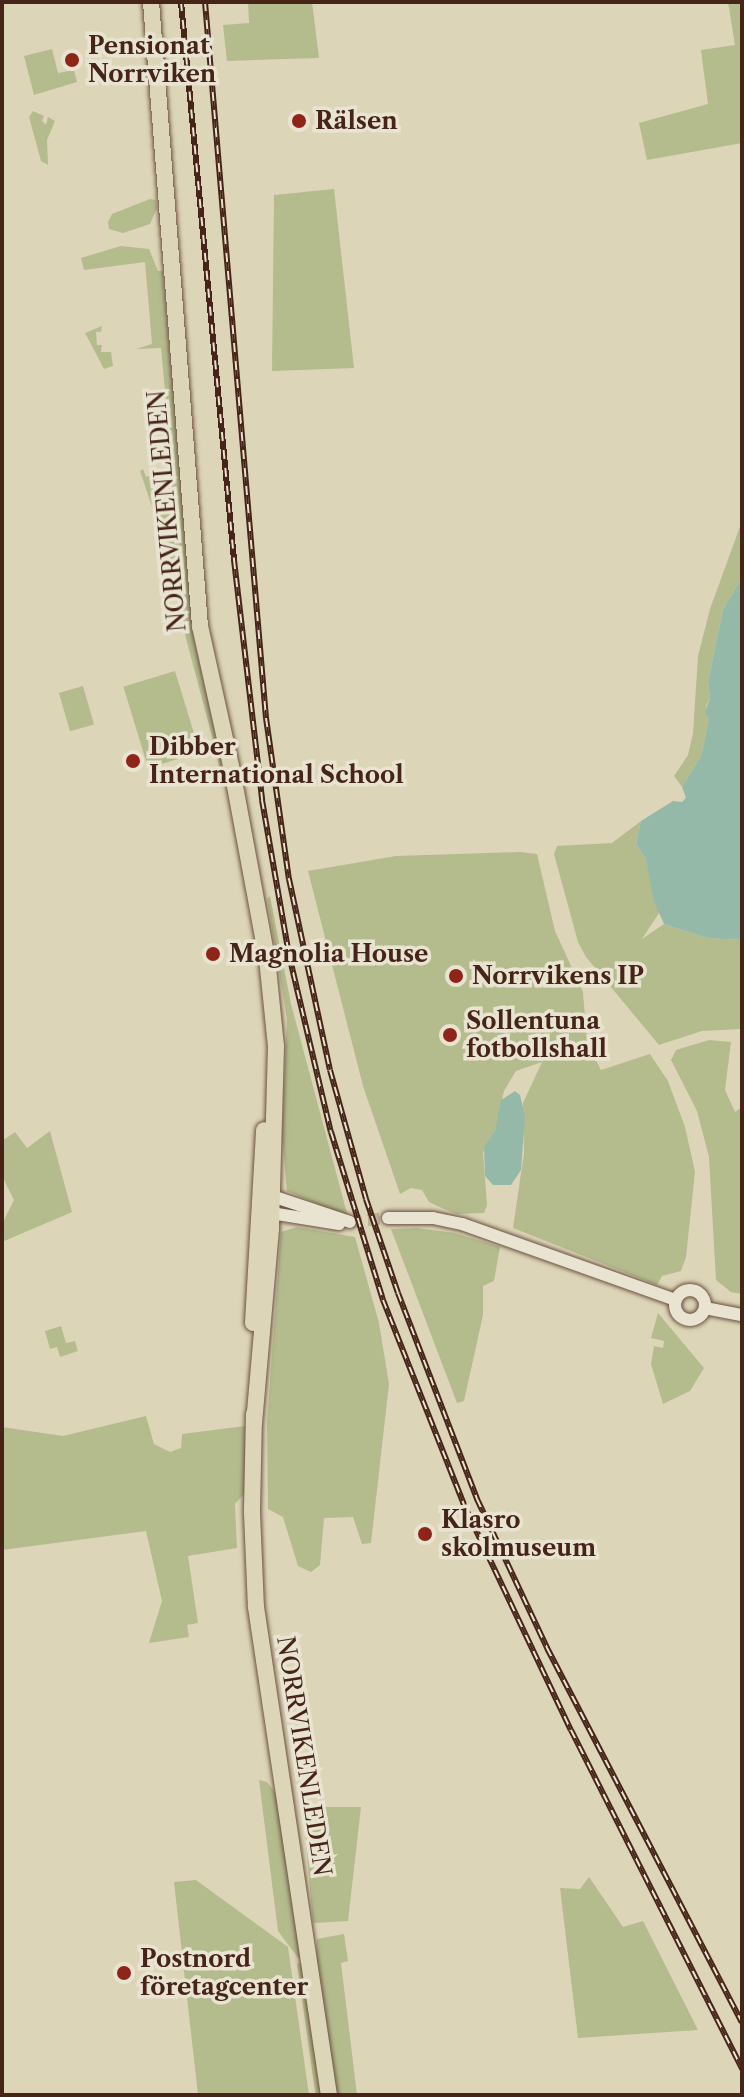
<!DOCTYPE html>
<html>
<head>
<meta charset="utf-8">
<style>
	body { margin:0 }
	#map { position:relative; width:744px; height:2097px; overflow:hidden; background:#ddd5b8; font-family:"Libre Caslon Text",serif }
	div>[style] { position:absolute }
	.green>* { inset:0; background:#b4bc8d; transform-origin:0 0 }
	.water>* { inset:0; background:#94b9a8 }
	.minor-tunnel>* { height:12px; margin-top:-6px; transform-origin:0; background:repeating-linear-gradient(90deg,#bfb298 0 12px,transparent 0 18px) }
	.roads { filter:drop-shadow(0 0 2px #6c5140) drop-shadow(0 0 2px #6c5140) }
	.minor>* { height:12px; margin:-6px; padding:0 6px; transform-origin:6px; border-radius:6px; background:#e9e4d1 }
	.minor>.ring { margin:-6px; padding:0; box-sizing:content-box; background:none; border:12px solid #e9e4d1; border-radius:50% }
	.major>* { height:16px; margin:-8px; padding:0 8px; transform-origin:8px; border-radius:8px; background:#ddd5b8 }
	.rail>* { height:6px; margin-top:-3px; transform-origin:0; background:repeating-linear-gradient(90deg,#e9e4d1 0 9px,#462518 0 18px); box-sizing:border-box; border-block:2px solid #462518 }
	.dots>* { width:22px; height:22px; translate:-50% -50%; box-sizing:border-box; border:4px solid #e9e4d1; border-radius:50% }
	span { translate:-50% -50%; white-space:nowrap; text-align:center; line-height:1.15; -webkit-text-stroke:7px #e9e4d1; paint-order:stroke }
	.poi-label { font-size:24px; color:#462518; font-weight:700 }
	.left { translate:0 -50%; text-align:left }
	.street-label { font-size:24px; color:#462518 }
	.frame { position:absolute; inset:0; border:4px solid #462518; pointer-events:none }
</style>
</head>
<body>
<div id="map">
	<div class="green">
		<div style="clip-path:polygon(248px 2px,312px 2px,319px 58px,227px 61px,223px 25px,249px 23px)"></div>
		<div style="clip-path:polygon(728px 2px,742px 2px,742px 143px,647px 160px,639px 123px,708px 104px,701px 50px,735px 45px)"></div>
		<div style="clip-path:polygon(52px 49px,58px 73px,74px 70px,77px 82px,34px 95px,24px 56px)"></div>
		<div style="clip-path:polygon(33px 111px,44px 116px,42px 121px,46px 125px,48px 117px,55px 121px,47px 140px,48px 165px,41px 161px,29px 117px)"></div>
		<div style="clip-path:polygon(334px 189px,354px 368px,272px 371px,274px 195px)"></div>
		<div style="clip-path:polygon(150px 199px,156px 200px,157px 208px,150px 224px,123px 233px,109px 229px,108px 222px,112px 214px)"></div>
		<div style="clip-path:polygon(121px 246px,149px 249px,158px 271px,163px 271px,194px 637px,221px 761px,222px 789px,218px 759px,179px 612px,185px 587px,169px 557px,140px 471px,143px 469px,146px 477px,172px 467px,161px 348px,136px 349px,152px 344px,145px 262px,84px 270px,81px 258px)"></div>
		<div style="clip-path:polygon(102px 326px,101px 332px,96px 332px,97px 345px,102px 345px,101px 352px,111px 352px,113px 366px,104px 369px,85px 333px)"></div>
		<div style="clip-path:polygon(742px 521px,742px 577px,723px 610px,708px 682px,710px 698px,706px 706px,709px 719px,701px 756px,682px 787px,674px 776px,688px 755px,693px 733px,698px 656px,710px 609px)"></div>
		<div style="left:175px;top:671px;width:85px;height:54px;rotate:73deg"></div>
		<div style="left:83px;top:686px;width:40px;height:25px;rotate:74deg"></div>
		<div style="clip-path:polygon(641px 821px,636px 844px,646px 859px,659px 913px,642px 939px,664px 924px,708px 938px,742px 940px,742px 1029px,702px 1031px,659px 1045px,586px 957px,578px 942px,554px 854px,557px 846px,612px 843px)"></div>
		<div style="clip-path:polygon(520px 852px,537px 854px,555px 931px,583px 992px,587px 1042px,601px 1070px,650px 1054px,668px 1081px,685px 1127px,695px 1172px,686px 1257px,681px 1271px,662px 1276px,657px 1285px,513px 1228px,524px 1153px,523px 1103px,542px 1062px,516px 1071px,504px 1091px,495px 1131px,483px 1152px,487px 1205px,484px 1213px,457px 1214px,444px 1209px,429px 1202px,422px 1190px,411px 1188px,400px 1194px,363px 1086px,308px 871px,396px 856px)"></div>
		<div style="clip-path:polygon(270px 896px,291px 1004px,348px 1217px,287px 1191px,282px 1136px,287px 1019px,267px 899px)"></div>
		<div style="clip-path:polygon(709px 1040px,731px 1042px,725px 1090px,735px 1112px,742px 1107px,742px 1294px,731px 1292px,716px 1280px,709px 1157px,697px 1111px,671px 1060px,676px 1050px)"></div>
		<div style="clip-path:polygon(50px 1131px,72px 1212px,2px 1242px,2px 1224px,14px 1200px,2px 1176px,2px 1141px,15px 1132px,27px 1148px)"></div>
		<div style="clip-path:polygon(297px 1227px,355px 1237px,379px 1323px,389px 1384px,371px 1543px,362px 1544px,353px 1517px,324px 1518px,320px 1565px,311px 1572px,298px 1566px,283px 1517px,268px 1509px,267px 1422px,281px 1232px)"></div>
		<div style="clip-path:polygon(417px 1228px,455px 1233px,500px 1247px,494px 1281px,483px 1286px,483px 1315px,464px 1401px,457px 1403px,391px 1229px)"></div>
		<div style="clip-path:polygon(658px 1313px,704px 1368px,690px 1391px,663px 1404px,651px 1364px,654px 1346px,663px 1348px,664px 1341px,651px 1338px)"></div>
		<div style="clip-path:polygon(61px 1326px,66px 1343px,75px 1341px,78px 1351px,60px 1357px,57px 1347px,50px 1349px,45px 1331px)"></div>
		<div style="clip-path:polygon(146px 1416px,154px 1444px,170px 1452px,181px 1448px,182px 1434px,245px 1426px,245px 1493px,235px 1504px,237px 1548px,188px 1556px,198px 1623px,187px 1625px,189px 1637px,149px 1643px,162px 1601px,146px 1531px,2px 1550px,2px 1427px,63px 1436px)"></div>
		<div style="clip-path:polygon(259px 1780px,267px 1782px,277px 1795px,301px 1957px,298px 1958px,278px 1931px)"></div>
		<div style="clip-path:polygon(303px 1807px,361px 1807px,348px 1921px,313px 1923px)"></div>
		<div style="clip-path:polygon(589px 1877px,623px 1927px,643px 1921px,698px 2030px,578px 2038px,560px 1888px,580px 1889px)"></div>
		<div style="clip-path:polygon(196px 1880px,288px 1947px,309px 2095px,198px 2095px,174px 1882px)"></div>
		<div style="clip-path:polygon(344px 1934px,348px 1961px,341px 1963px,357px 2095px,335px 2095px,316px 1962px,317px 1939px)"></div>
		<div style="left:302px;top:1963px;width:133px;height:5px;rotate:82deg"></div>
	</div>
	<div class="water">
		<div style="clip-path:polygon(742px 577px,742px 940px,708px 938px,664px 924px,654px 902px,646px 859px,636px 844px,641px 821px,673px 801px,682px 802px,686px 798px,682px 787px,701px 756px,709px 719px,705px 712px,710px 698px,708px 682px,723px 610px)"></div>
		<div style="clip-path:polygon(515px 1091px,520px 1095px,525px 1116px,521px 1170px,511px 1185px,493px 1185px,485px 1176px,484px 1147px,495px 1131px,501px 1100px)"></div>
	</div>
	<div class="minor-tunnel">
		<div style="left:350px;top:1222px;width:38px;rotate:-6deg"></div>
	</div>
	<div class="roads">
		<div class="minor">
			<div style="left:272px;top:1196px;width:82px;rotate:18.4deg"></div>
			<div style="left:271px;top:1213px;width:69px;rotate:9.2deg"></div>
			<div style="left:388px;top:1218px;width:45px"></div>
			<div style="left:433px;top:1218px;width:30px;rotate:12deg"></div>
			<div style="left:462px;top:1224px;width:227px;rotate:19.6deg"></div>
			<div class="ring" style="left:675px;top:1290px;width:18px;height:18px"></div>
			<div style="left:705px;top:1308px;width:38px;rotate:11deg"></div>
		</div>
		<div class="major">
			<div style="left:151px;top:2px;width:626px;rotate:85.51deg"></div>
			<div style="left:200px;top:626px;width:148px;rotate:77.5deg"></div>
			<div style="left:232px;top:770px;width:191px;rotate:79.5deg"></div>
			<div style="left:267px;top:958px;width:88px;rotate:84.2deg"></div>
			<div style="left:276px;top:1046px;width:183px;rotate:91.6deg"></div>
			<div style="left:271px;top:1229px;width:195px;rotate:95deg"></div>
			<div style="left:253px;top:1323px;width:193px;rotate:-86.7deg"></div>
			<div style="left:254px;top:1414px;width:99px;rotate:91.2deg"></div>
			<div style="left:252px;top:1513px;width:94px;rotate:87.6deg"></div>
			<div style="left:256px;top:1607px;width:493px;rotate:81.5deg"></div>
		</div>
	</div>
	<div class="rail">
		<div style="left:181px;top:2px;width:561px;rotate:84.57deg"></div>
		<div style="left:234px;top:560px;width:242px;rotate:83.3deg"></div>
		<div style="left:262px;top:800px;width:157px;rotate:80.1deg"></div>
		<div style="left:289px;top:955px;width:182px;rotate:76.7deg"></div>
		<div style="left:331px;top:1132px;width:176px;rotate:72.8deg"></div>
		<div style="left:383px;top:1300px;width:220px;rotate:68.4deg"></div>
		<div style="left:464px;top:1505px;width:249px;rotate:64.6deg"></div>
		<div style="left:571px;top:1730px;width:380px;rotate:63.2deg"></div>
		<div style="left:205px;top:2px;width:719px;rotate:85.13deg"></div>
		<div style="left:266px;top:718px;width:163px;rotate:81.9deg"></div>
		<div style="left:289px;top:879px;width:195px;rotate:77.9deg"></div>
		<div style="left:330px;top:1070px;width:134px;rotate:74.4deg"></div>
		<div style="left:366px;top:1199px;width:99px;rotate:71.2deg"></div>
		<div style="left:398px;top:1293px;width:221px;rotate:69deg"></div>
		<div style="left:477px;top:1499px;width:165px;rotate:64.8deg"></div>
		<div style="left:547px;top:1648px;width:422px;rotate:62.5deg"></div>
	</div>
	<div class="dots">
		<div style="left:72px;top:60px;background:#8f2418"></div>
		<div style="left:299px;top:121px;background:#8f2418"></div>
		<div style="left:133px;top:761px;background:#8f2418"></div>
		<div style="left:213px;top:954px;background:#8f2418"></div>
		<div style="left:456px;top:976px;background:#8f2418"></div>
		<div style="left:450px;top:1035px;background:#8f2418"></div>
		<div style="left:425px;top:1534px;background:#8f2418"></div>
		<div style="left:124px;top:1973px;background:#8f2418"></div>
	</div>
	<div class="poi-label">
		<span class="left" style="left:88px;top:60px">Pensionat<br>Norrviken</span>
		<span class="left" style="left:315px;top:121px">Rälsen</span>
		<span class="left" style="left:149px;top:761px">Dibber<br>International School</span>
		<span class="left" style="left:229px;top:954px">Magnolia House</span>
		<span class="left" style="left:472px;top:976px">Norrvikens IP</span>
		<span class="left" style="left:466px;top:1035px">Sollentuna<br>fotbollshall</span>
		<span class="left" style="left:441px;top:1534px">Klasro<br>skolmuseum</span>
		<span class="left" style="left:140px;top:1973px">Postnord<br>företagcenter</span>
	</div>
	<div class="street-label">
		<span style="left:167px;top:511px;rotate:-95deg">NORRVIKENLEDEN</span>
		<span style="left:304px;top:1756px;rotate:81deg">NORRVIKENLEDEN</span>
	</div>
	<div class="frame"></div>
</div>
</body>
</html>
